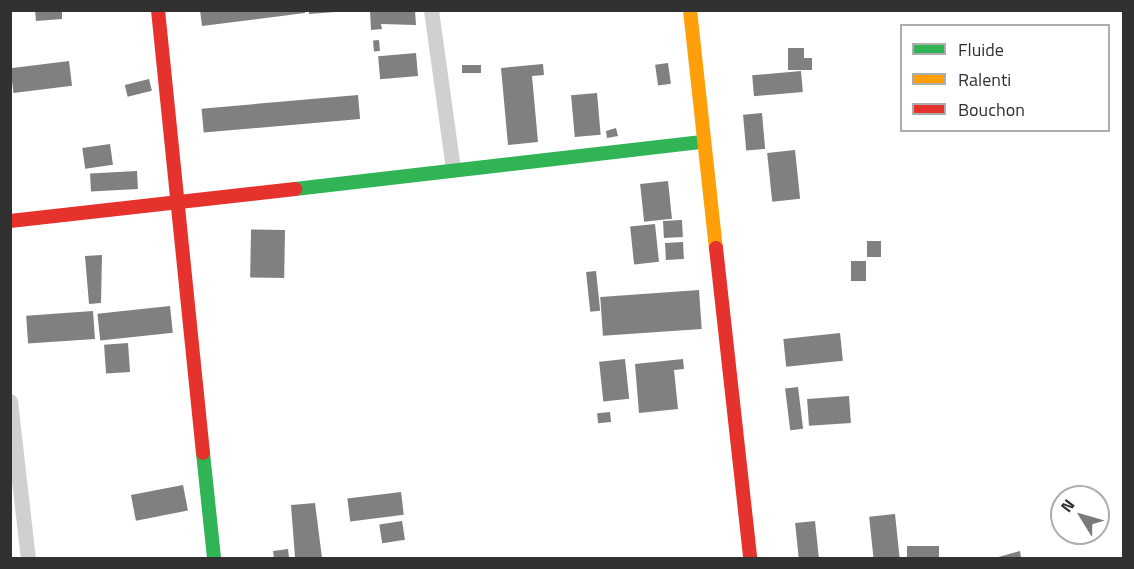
<!DOCTYPE html>
<html>
<head>
<meta charset="utf-8">
<style>
	body { margin:0 }
	#map { position:relative; width:1134px; height:569px; overflow:hidden; background:#fff; font-family:"Titillium Web",sans-serif }
	div>[style] { position:absolute }
	.building>* { inset:0; background:#808080; transform-origin:0 0 }
	.street>* { height:15px; margin:-7.5px; padding:0 7.5px; transform-origin:7.5px; border-radius:7.5px; background:#d0d0d0 }
	.fast>* { height:14px; margin:-7px; padding:0 7px; transform-origin:7px; border-radius:7px; background:#30b455 }
	.slow>* { height:14px; margin:-7px; padding:0 7px; transform-origin:7px; border-radius:7px; background:#ff9f0a }
	.jam>* { height:14px; margin:-7px; padding:0 7px; transform-origin:7px; border-radius:7px; background:#e5322d }
	span { translate:-50% -50%; white-space:nowrap; text-align:center; line-height:1.15; -webkit-text-stroke:6px #fff; paint-order:stroke }
	.frame { position:absolute; inset:0; border:12px solid #313131; pointer-events:none }
	.legend { position:absolute; left:900px; top:24px; width:210px; height:108px; box-sizing:border-box; background:#fff; border:2px solid #adadad; margin:0; padding:8px 10px; list-style:none; font-size:18px; color:#313131 }
	.legend li { display:flex; align-items:center; gap:12px; height:30px }
	.legend b { width:30px; border:2px solid #adadad }
	.north { position:absolute; left:1050px; top:485px; width:60px; height:60px; box-sizing:border-box; background:#fff; border:2px solid #adadad; border-radius:50%; rotate:307deg; font-size:16px; font-weight:700; line-height:24px; text-align:center; color:#313131 }
	.north::after { content:''; display:block; margin:auto; width:21px; height:27px; background:#797979; clip-path:polygon(50% 0,100% 100%,50% 72%,0 100%) }
</style>
</head>
<body>
<div id="map">
	<div class="building">
		<div style="clip-path:polygon(35px 10px,62px 10px,62px 19px,36px 21px)"></div>
		<div style="clip-path:polygon(200px 10px,305px 10px,305px 13px,202px 26px)"></div>
		<div style="clip-path:polygon(309px 10px,335px 10px,335px 12px,309px 14px)"></div>
		<div style="clip-path:polygon(370px 10px,415px 10px,416px 25px,381px 24px,382px 29px,371px 30px)"></div>
		<div style="left:379px;top:40px;width:11px;height:6px;rotate:85deg"></div>
		<div style="clip-path:polygon(788px 48px,804px 48px,804px 58px,812px 58px,812px 70px,788px 70px)"></div>
		<div style="left:416px;top:53px;width:23px;height:38px;rotate:85deg"></div>
		<div style="left:69px;top:61px;width:25px;height:59px;rotate:83deg"></div>
		<div style="left:668px;top:63px;width:21px;height:13px;rotate:82deg"></div>
		<div style="clip-path:polygon(543px 64px,544px 75px,532px 76px,538px 142px,508px 145px,501px 68px)"></div>
		<div style="left:481px;top:65px;width:8px;height:19px;rotate:90deg"></div>
		<div style="left:801px;top:71px;width:21px;height:49px;rotate:85deg"></div>
		<div style="left:149px;top:79px;width:12px;height:25px;rotate:76deg"></div>
		<div style="left:597px;top:93px;width:42px;height:26px;rotate:85deg"></div>
		<div style="left:358px;top:95px;width:24px;height:157px;rotate:85deg"></div>
		<div style="left:762px;top:113px;width:36px;height:19px;rotate:85deg"></div>
		<div style="clip-path:polygon(616px 128px,618px 136px,607px 138px,606px 131px)"></div>
		<div style="left:110px;top:144px;width:21px;height:28px;rotate:82deg"></div>
		<div style="left:795px;top:150px;width:49px;height:28px;rotate:84deg"></div>
		<div style="left:137px;top:171px;width:18px;height:47px;rotate:87deg"></div>
		<div style="left:668px;top:181px;width:38px;height:28px;rotate:84deg"></div>
		<div style="left:682px;top:220px;width:17px;height:19px;rotate:87deg"></div>
		<div style="left:655px;top:224px;width:38px;height:25px;rotate:84deg"></div>
		<div style="left:285px;top:230px;width:48px;height:34px;rotate:91deg"></div>
		<div style="left:867px;top:241px;width:14px;height:16px"></div>
		<div style="left:683px;top:242px;width:17px;height:18px;rotate:87deg"></div>
		<div style="clip-path:polygon(102px 255px,101px 303px,89px 304px,85px 256px)"></div>
		<div style="left:851px;top:261px;width:15px;height:20px"></div>
		<div style="left:596px;top:271px;width:40px;height:10px;rotate:84deg"></div>
		<div style="left:699px;top:290px;width:39px;height:99px;rotate:86deg"></div>
		<div style="left:170px;top:306px;width:27px;height:73px;rotate:84deg"></div>
		<div style="left:93px;top:311px;width:28px;height:67px;rotate:86deg"></div>
		<div style="left:840px;top:333px;width:28px;height:57px;rotate:84deg"></div>
		<div style="left:128px;top:343px;width:29px;height:24px;rotate:86deg"></div>
		<div style="left:625px;top:359px;width:40px;height:26px;rotate:84deg"></div>
		<div style="clip-path:polygon(683px 359px,684px 369px,674px 370px,678px 409px,639px 413px,635px 364px)"></div>
		<div style="left:798px;top:387px;width:42px;height:13px;rotate:83deg"></div>
		<div style="left:849px;top:396px;width:27px;height:42px;rotate:86deg"></div>
		<div style="left:610px;top:412px;width:10px;height:13px;rotate:84deg"></div>
		<div style="left:183px;top:485px;width:26px;height:53px;rotate:79deg"></div>
		<div style="left:401px;top:492px;width:23px;height:54px;rotate:83deg"></div>
		<div style="clip-path:polygon(315px 503px,322px 558px,295px 557px,291px 505px)"></div>
		<div style="left:895px;top:514px;width:44px;height:26px;rotate:84deg"></div>
		<div style="left:402px;top:521px;width:19px;height:23px;rotate:81deg"></div>
		<div style="left:815px;top:521px;width:37px;height:20px;rotate:84deg"></div>
		<div style="left:939px;top:546px;width:12px;height:32px;rotate:90deg"></div>
		<div style="clip-path:polygon(288px 549px,289px 558px,274px 558px,273px 551px)"></div>
		<div style="clip-path:polygon(1020px 551px,1021px 558px,995px 558px)"></div>
	</div>
	<div class="street">
		<div style="left:431px;top:10px;width:161px;rotate:82.1deg"></div>
		<div style="left:10px;top:401px;width:158px;rotate:83.5deg"></div>
	</div>
	<div class="fast">
		<div style="left:295px;top:189px;width:412px;rotate:-6.6deg"></div>
		<div style="left:203px;top:453px;width:106px;rotate:84deg"></div>
	</div>
	<div class="slow">
		<div style="left:690px;top:10px;width:239px;rotate:83.8deg"></div>
	</div>
	<div class="jam">
		<div style="left:158px;top:10px;width:445px;rotate:84.2deg"></div>
		<div style="left:10px;top:221px;width:287px;rotate:-6.4deg"></div>
		<div style="left:716px;top:248px;width:312px;rotate:83.7deg"></div>
	</div>
	<div class="frame"></div>
	<ul class="legend">
	<li><b style="height:8px;background:#30b455"></b>Fluide</li>
	<li><b style="height:8px;background:#ff9f0a"></b>Ralenti</li>
	<li><b style="height:8px;background:#e5322d"></b>Bouchon</li>
	</ul>
	<div class="north">N</div>
</div>
</body>
</html>
